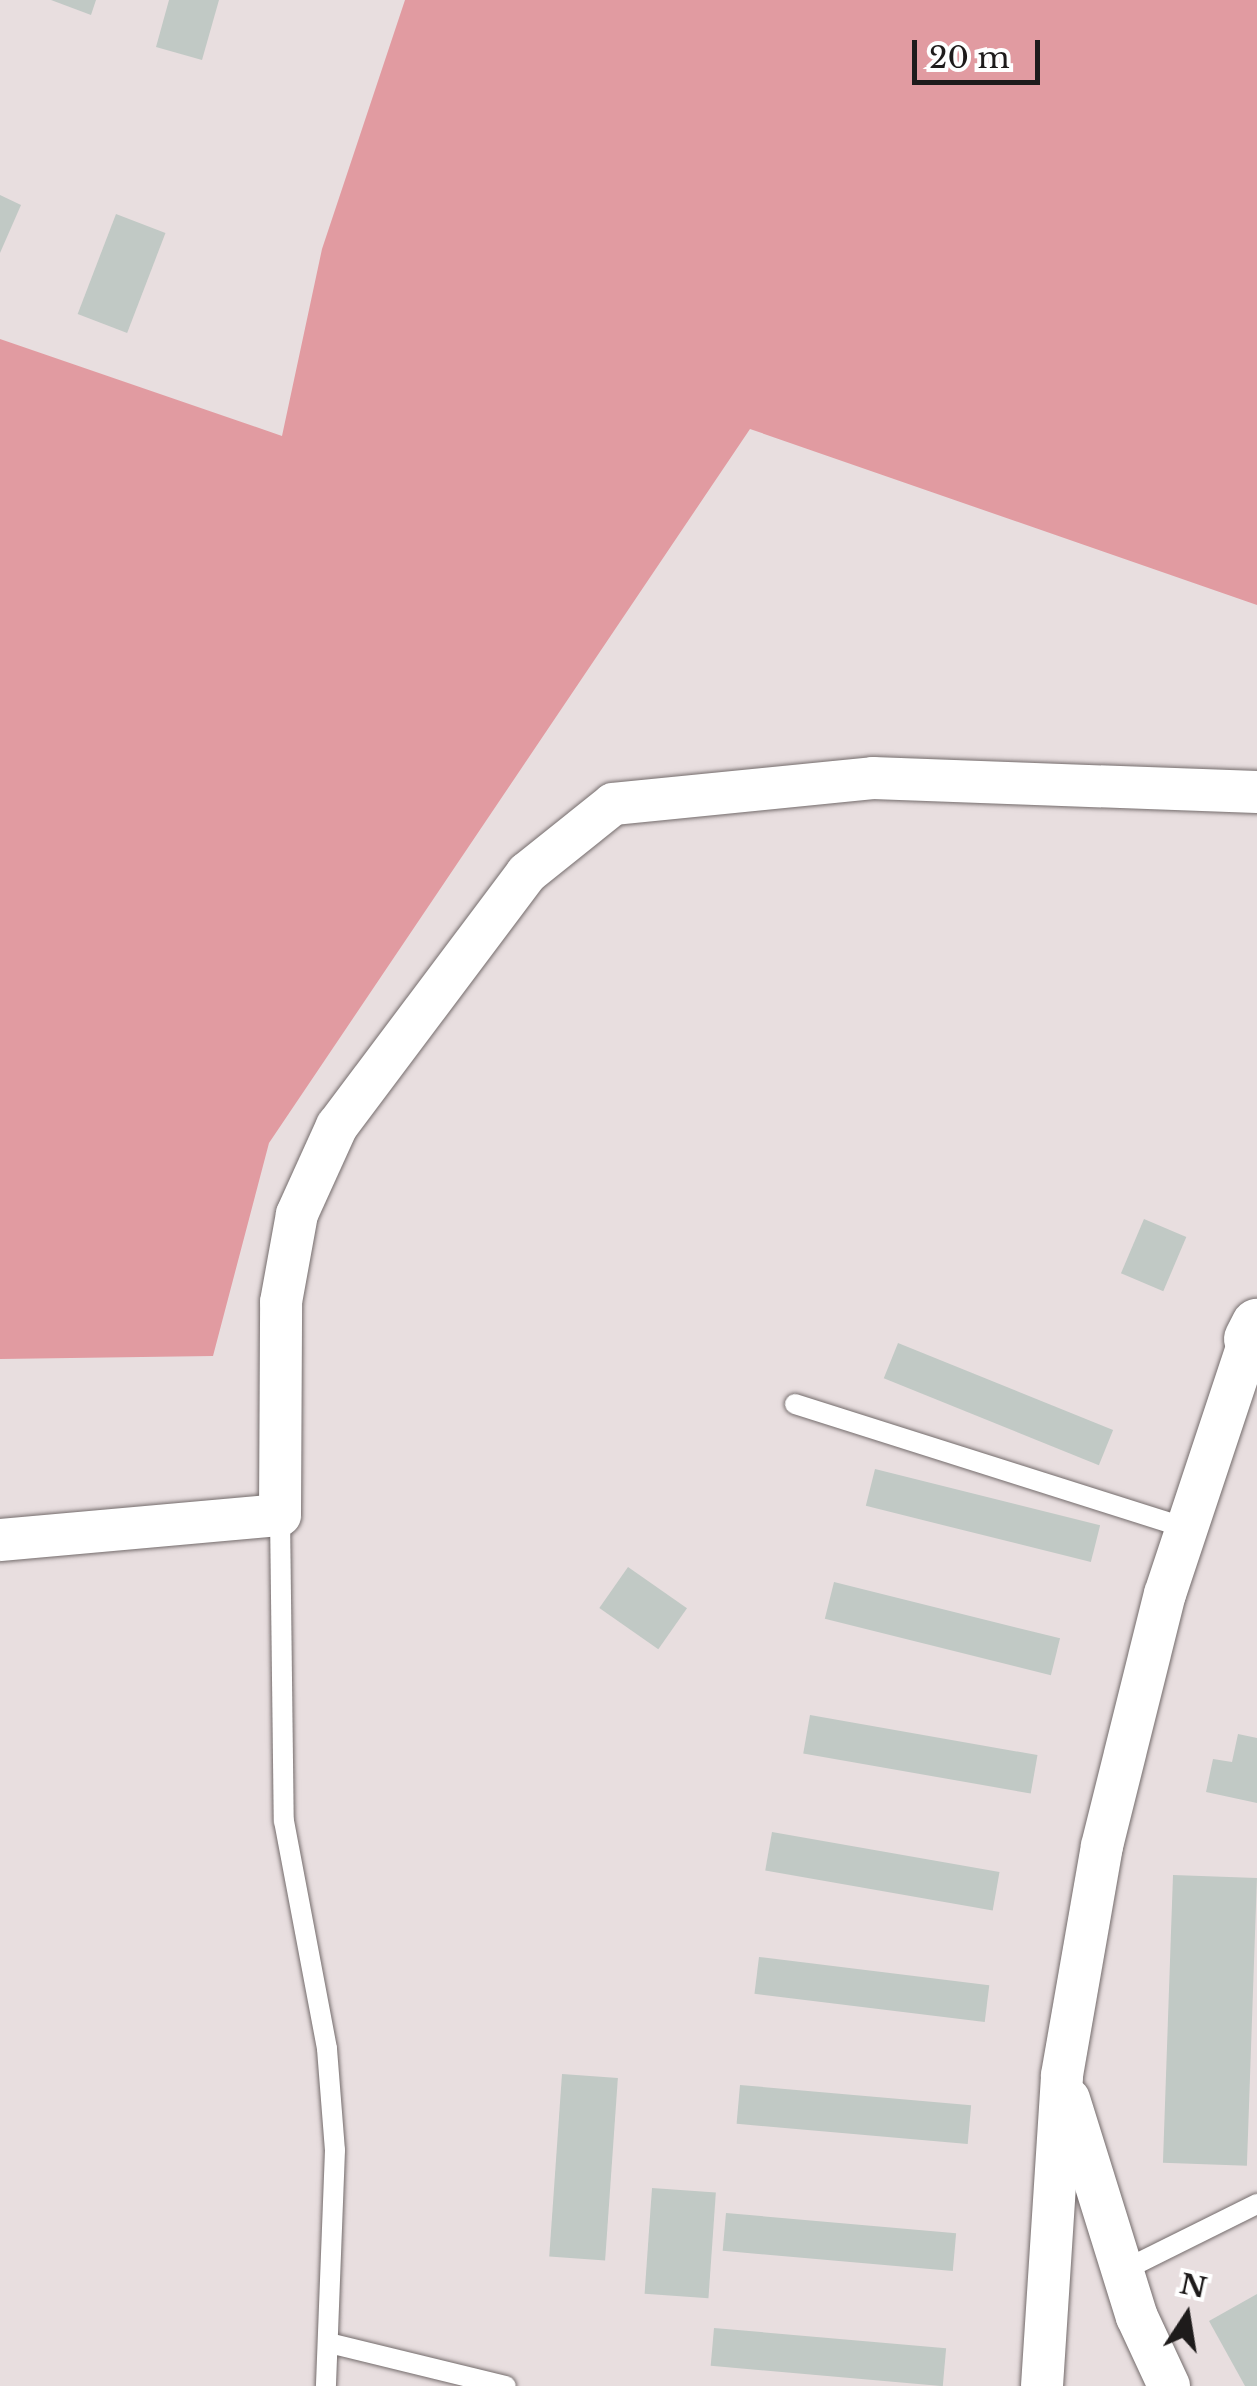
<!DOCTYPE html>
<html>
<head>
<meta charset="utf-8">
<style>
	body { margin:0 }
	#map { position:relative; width:1257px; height:2386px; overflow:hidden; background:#e8dedf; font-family:"Libre Baskerville",serif }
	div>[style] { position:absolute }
	.green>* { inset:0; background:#e19ba1 }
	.building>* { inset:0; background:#c1c9c5; transform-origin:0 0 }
	.roads { filter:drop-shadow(0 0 2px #746c6c) drop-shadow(0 0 2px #746c6c) }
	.service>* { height:20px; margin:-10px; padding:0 10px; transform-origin:10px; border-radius:10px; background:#fff }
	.minor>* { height:42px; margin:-21px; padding:0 21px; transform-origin:21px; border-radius:21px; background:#fff }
	.tertiary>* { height:52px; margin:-26px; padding:0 26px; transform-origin:26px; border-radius:26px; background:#fff }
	span { translate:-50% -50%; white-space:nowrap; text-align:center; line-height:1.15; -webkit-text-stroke:10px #fff; paint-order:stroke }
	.north { position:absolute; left:1137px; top:2266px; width:100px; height:100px; -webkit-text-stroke:8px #fff; paint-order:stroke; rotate:12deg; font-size:28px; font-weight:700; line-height:40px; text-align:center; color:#1e1b1b }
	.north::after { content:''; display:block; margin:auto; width:35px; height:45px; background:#1e1b1b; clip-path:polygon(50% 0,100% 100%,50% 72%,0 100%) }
	.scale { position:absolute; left:912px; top:40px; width:128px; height:45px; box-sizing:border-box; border:5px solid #1e1b1b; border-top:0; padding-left:12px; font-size:30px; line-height:35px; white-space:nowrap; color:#1e1b1b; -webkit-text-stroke:8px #fff; paint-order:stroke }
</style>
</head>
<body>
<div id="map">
	<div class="green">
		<div style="clip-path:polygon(405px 0,1257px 0,1257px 605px,750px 429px,269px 1143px,213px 1356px,0 1359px,0 339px,282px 436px,322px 249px)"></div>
	</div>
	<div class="building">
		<div style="clip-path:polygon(51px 0,96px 0,91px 15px)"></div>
		<div style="clip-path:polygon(169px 0,219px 0,202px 60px,156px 47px)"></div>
		<div style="clip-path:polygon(0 195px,21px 205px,0 253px)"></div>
		<div style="left:116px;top:214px;width:53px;height:107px;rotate:21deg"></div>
		<div style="left:1144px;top:1219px;width:46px;height:59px;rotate:23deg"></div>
		<div style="left:898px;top:1343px;width:232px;height:38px;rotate:22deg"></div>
		<div style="left:875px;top:1469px;width:232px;height:38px;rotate:14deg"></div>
		<div style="left:628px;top:1567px;width:72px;height:50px;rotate:35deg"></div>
		<div style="left:834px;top:1582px;width:233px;height:38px;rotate:14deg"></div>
		<div style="left:810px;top:1715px;width:231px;height:39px;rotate:10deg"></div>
		<div style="clip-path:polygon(1238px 1734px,1257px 1738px,1257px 1803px,1206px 1792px,1213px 1759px,1232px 1762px)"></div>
		<div style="left:772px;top:1832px;width:231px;height:39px;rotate:10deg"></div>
		<div style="left:1173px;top:1875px;width:84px;height:288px;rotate:2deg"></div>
		<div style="left:759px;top:1957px;width:232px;height:37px;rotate:7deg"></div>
		<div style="left:562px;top:2074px;width:56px;height:183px;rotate:4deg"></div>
		<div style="left:740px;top:2085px;width:232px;height:39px;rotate:5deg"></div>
		<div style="left:652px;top:2188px;width:64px;height:106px;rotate:4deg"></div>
		<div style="left:726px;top:2213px;width:231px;height:38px;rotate:5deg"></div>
		<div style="clip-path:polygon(1257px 2294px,1257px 2386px,1245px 2386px,1209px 2321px)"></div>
		<div style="left:714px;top:2328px;width:233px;height:38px;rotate:5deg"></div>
	</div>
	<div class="roads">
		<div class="service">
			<div style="left:795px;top:1404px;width:411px;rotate:17.6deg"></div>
			<div style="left:280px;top:1515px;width:306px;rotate:89.3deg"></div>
			<div style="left:284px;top:1821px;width:232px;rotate:79.3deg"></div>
			<div style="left:327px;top:2049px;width:101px;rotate:85.5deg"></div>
			<div style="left:335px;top:2150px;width:236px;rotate:92.2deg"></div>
			<div style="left:1122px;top:2271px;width:151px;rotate:-26.4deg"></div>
			<div style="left:329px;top:2343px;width:182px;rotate:13.7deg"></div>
		</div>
		<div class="minor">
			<div style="left:0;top:1540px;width:281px;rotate:-5.1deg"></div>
			<div style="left:280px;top:1515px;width:213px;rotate:-89.7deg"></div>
			<div style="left:281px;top:1302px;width:89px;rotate:-79.7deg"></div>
			<div style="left:297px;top:1214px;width:97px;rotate:-65.6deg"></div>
			<div style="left:337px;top:1126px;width:316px;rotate:-53.1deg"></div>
			<div style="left:527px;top:873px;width:110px;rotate:-38.7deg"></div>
			<div style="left:613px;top:804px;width:261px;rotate:-5.7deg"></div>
			<div style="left:873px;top:778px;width:384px;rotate:2.1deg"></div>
			<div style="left:1069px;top:2099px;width:228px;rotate:72.7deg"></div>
			<div style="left:1137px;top:2317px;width:76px;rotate:65.1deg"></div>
			<div style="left:1042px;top:2386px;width:312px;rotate:-86.3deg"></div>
			<div style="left:1062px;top:2075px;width:232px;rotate:-80.1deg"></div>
			<div style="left:1102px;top:1846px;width:260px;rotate:-76deg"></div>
			<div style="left:1165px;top:1594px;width:269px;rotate:-71.6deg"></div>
		</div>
		<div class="tertiary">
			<div style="left:1250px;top:1339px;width:16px;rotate:-63deg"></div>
		</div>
	</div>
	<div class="north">N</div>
	<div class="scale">20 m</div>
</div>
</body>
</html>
